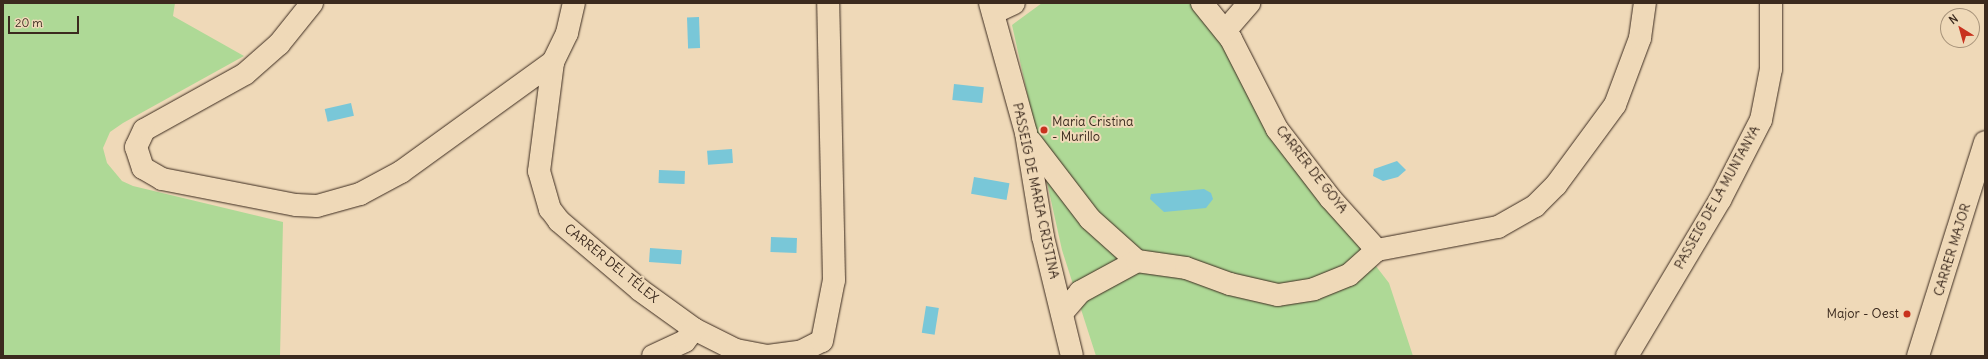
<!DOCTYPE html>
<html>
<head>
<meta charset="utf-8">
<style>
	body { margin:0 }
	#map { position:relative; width:1988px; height:359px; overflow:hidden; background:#efd9b8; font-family:Delius,sans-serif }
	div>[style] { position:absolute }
	.green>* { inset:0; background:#aed996 }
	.water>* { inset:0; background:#79c7d8; transform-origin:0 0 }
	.roads { filter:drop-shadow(0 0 1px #3b2a1e) drop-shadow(0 0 1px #3b2a1e) }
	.minor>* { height:22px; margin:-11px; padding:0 11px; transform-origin:11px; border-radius:11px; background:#efd9b8 }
	.tertiary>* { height:22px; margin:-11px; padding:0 11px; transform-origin:11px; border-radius:11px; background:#efd9b8 }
	.dots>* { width:11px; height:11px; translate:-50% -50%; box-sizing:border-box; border:2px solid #efd9b8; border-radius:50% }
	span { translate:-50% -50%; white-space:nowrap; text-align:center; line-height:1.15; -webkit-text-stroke:4px #efd9b8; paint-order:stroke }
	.poi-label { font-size:13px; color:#3b2a1e }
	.left { translate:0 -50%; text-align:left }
	.right { translate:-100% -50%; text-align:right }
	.street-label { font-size:13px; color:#3b2a1e }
	.frame { position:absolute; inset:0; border:4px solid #3b2a1e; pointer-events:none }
	.north { position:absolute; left:1940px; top:8px; width:40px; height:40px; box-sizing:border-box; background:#efd9b8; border:1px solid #a7937a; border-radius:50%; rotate:323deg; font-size:11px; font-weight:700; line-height:16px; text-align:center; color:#3b2a1e }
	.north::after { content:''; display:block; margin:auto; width:14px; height:18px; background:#c8321e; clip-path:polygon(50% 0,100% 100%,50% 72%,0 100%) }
	.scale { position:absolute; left:8px; top:16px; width:71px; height:18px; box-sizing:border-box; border:2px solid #3b2a1e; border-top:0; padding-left:5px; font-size:12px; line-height:14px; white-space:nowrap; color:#3b2a1e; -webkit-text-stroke:3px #efd9b8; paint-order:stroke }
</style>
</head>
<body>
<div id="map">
	<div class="green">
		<div style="clip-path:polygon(3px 3px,175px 3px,173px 16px,244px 56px,123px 123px,110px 132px,103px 148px,107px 163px,122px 181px,133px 186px,283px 222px,280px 356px,3px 356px)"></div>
		<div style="clip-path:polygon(1042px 3px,1201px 3px,1267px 125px,1389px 283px,1413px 356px,1096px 356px,1062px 250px,1012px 25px)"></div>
	</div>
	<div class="water">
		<div style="left:699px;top:17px;width:31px;height:12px;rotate:88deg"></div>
		<div style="left:954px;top:84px;width:30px;height:16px;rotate:6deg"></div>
		<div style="left:351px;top:103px;width:13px;height:27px;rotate:77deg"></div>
		<div style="left:732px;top:149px;width:14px;height:25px;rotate:86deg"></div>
		<div style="clip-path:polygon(1397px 161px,1406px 170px,1398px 177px,1383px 181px,1373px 176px,1374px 169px)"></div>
		<div style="left:659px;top:170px;width:26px;height:13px;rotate:2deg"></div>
		<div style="left:974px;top:177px;width:36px;height:17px;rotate:10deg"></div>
		<div style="clip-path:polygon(1204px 189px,1211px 193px,1213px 199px,1206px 208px,1164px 212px,1150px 199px,1151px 194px)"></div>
		<div style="left:771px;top:237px;width:26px;height:15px;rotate:2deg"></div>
		<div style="left:650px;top:248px;width:32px;height:14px;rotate:4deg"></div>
		<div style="left:926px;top:306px;width:13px;height:27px;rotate:9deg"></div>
	</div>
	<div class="roads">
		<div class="minor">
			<div style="left:312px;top:3px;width:53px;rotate:128.8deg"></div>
			<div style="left:279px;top:44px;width:45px;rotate:138.6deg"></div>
			<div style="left:245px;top:74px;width:115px;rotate:151deg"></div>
			<div style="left:144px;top:130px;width:19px;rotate:115deg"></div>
			<div style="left:136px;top:147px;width:22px;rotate:72deg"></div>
			<div style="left:143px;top:168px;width:22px;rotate:30deg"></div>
			<div style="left:162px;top:179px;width:136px;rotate:11deg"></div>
			<div style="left:296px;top:205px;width:21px;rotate:3deg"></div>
			<div style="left:317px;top:206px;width:45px;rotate:-15.6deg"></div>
			<div style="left:360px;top:194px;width:47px;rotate:-28.2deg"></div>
			<div style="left:401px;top:172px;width:188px;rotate:-35.9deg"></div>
			<div style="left:553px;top:62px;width:32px;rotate:-64deg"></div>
			<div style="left:567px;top:33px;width:31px;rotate:-77deg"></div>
			<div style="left:990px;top:3px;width:135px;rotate:74.5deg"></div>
			<div style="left:1026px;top:133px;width:105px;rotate:80.7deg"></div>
			<div style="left:1043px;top:237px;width:122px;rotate:76.3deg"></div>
			<div style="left:1202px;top:3px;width:46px;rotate:51.1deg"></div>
			<div style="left:1231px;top:39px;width:101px;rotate:62.9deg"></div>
			<div style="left:1277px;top:129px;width:88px;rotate:52.4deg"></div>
			<div style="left:1331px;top:199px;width:69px;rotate:48deg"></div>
			<div style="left:993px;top:13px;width:23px;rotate:-25deg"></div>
			<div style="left:1225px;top:31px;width:37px;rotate:-49deg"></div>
			<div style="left:553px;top:62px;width:110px;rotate:97.3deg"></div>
			<div style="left:539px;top:171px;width:40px;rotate:74deg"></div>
			<div style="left:550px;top:209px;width:15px;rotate:53deg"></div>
			<div style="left:559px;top:221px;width:106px;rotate:40.4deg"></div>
			<div style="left:640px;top:290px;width:67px;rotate:35.8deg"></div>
			<div style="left:694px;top:329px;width:47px;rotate:26.6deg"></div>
			<div style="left:736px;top:350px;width:32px;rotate:11deg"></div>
			<div style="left:1031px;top:142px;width:97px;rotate:52.5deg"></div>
			<div style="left:1090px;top:219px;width:63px;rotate:41.8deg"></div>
			<div style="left:1062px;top:313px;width:28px;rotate:-49deg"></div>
			<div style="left:1080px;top:292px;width:65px;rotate:-28.5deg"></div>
			<div style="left:1137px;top:261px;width:49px;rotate:8.1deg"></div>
			<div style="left:1186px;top:268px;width:47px;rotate:20deg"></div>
			<div style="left:1230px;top:284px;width:49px;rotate:12.9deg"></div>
			<div style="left:1278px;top:295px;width:36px;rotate:-9deg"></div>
			<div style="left:1314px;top:289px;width:38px;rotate:-22deg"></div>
			<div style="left:1349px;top:275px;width:38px;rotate:-42deg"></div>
			<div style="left:1377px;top:250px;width:123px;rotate:-10.8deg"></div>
			<div style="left:1498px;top:227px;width:43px;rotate:-29.6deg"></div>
			<div style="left:1535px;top:206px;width:30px;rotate:-45deg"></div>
			<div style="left:1556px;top:185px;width:99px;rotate:-53.6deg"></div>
			<div style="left:1615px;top:105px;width:72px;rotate:-69.5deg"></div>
			<div style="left:1640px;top:38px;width:35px;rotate:-82deg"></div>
			<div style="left:653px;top:356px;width:35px;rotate:-25deg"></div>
			<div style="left:685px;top:341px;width:15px;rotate:-53deg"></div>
			<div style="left:768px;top:356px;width:34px;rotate:-8deg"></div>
			<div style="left:802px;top:351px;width:22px;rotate:-27deg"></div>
			<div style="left:822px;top:341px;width:62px;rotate:-78.9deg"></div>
			<div style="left:834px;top:280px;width:277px;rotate:-91.2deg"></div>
			<div style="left:1627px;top:356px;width:182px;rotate:-59.2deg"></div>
			<div style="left:1720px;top:200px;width:90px;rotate:-62.9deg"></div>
			<div style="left:1761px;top:120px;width:52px;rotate:-78.9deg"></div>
			<div style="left:1771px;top:69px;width:66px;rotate:-90deg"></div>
		</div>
		<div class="tertiary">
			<div style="left:1918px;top:356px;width:224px;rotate:-72.6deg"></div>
		</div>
	</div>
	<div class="dots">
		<div style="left:1044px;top:130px;background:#c8321e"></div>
		<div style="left:1907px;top:314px;background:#c8321e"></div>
	</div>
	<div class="poi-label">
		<span class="left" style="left:1052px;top:130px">Maria Cristina<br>- Murillo</span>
		<span class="right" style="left:1899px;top:314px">Major - Oest</span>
	</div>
	<div class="street-label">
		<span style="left:1311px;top:170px;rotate:52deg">CARRER DE GOYA</span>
		<span style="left:1035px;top:191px;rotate:78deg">PASSEIG DE MARIA CRISTINA</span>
		<span style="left:1718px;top:198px;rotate:-61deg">PASSEIG DE LA MUNTANYA</span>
		<span style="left:1953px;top:250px;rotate:-73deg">CARRER MAJOR</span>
		<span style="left:611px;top:264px;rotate:39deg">CARRER DEL TÉLEX</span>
	</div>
	<div class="frame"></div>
	<div class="north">N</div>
	<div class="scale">20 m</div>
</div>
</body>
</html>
